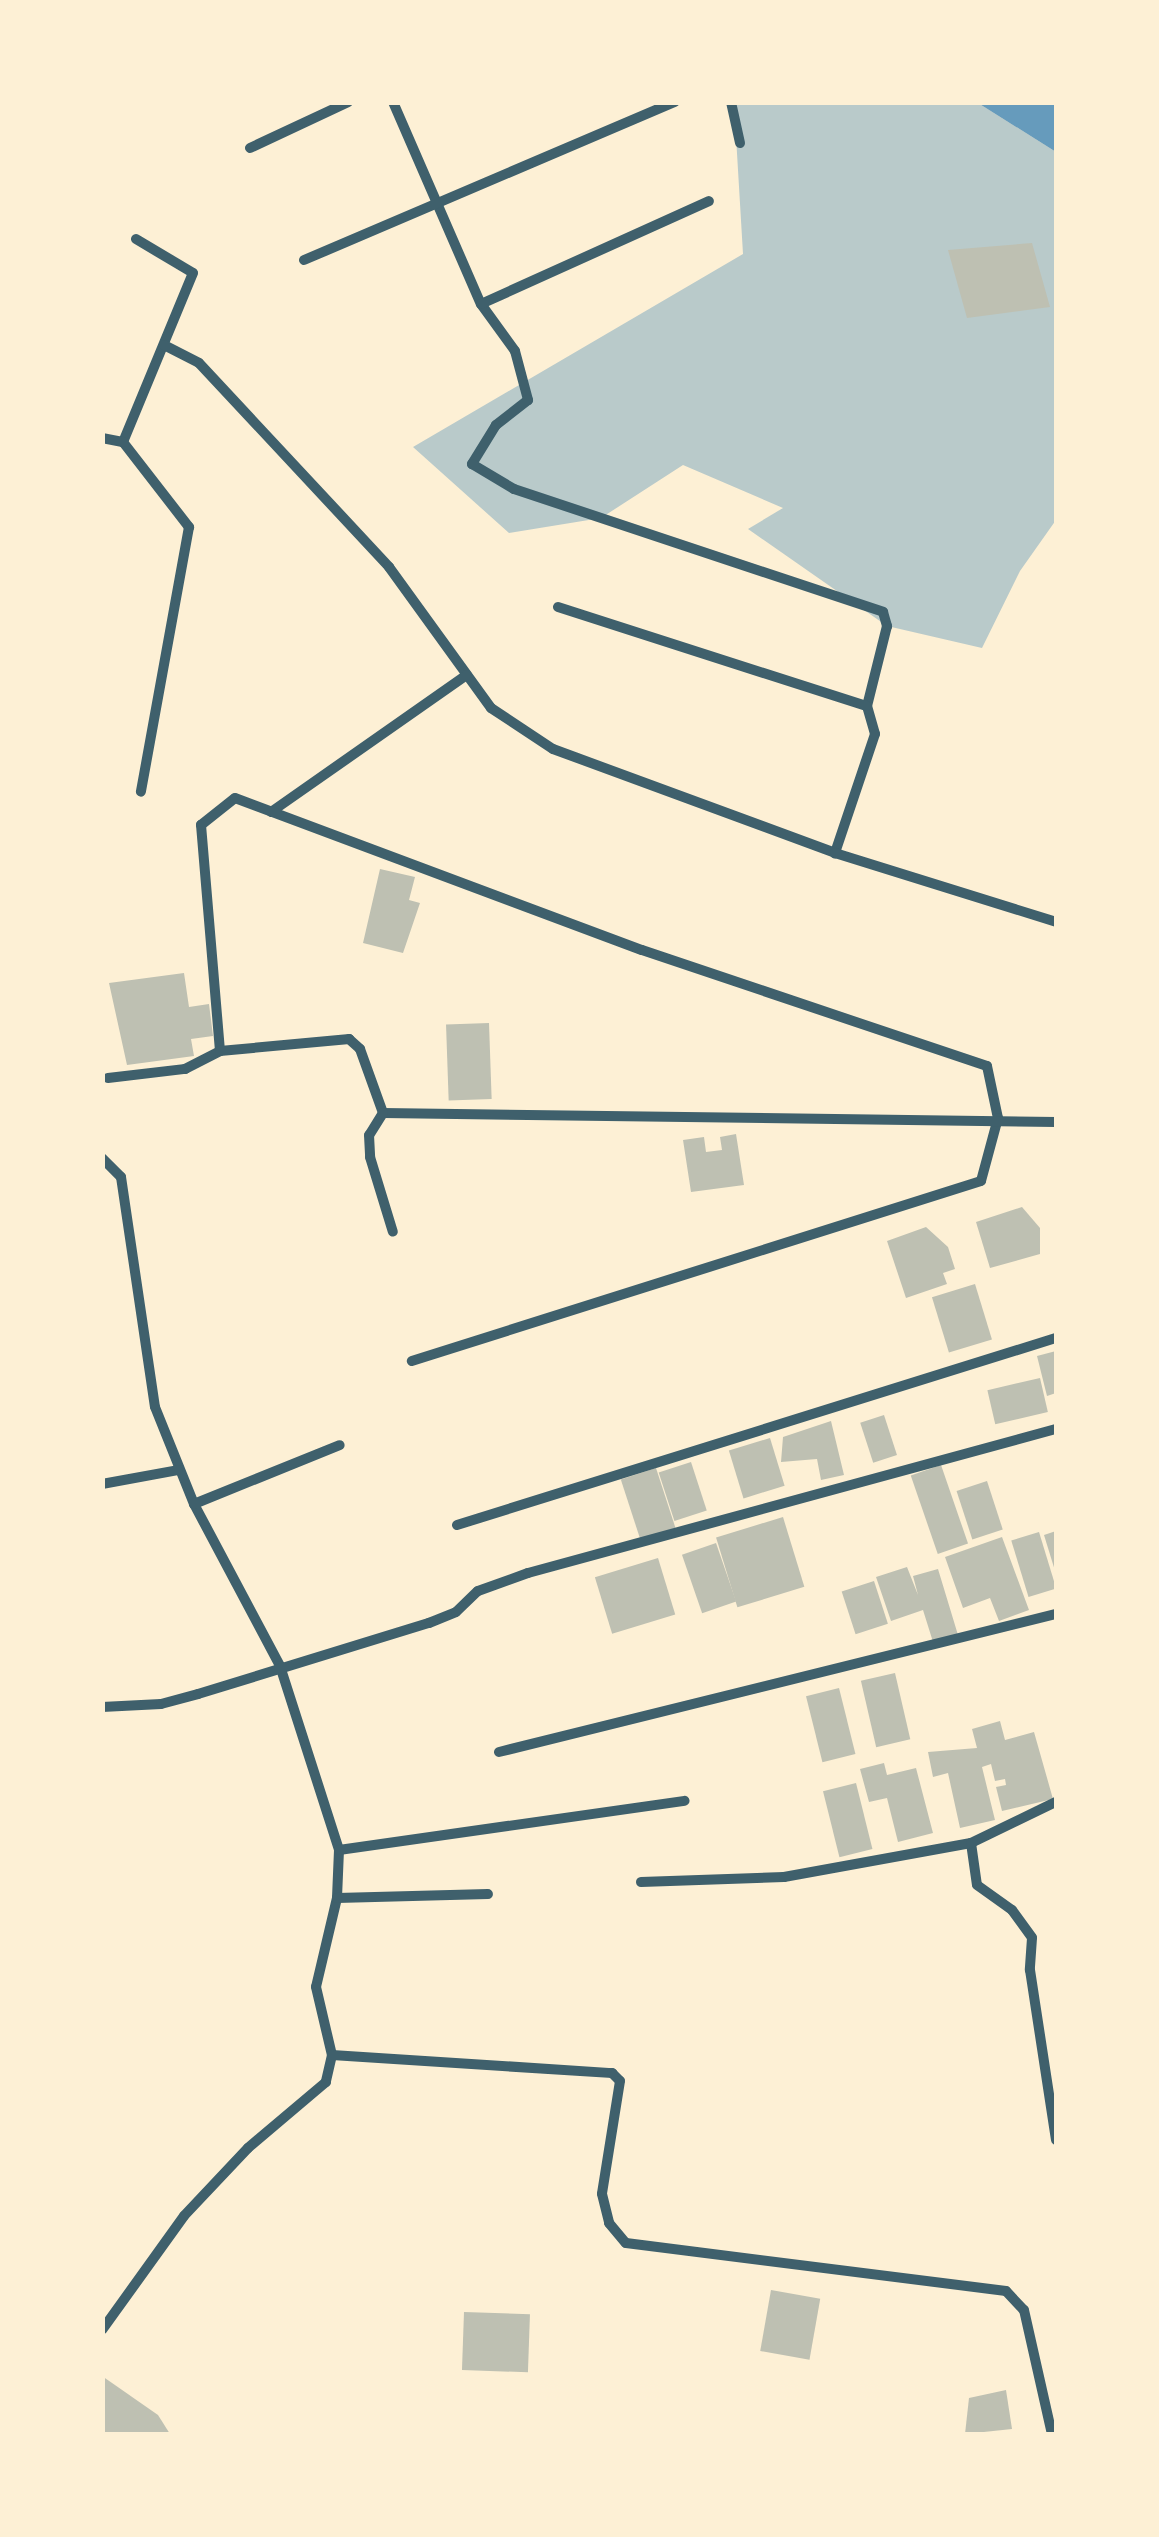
<!DOCTYPE html>
<html>
<head>
<meta charset="utf-8">
<style>
	body { margin:0 }
	#map { position:relative; width:1159px; height:2537px; overflow:hidden; background:#fdf0d5; font-family:"Exo 2",sans-serif }
	div>[style] { position:absolute }
	.green>* { inset:0; background:#b9caca }
	.water>* { inset:0; background:#669bbc }
	.building>* { inset:0; background:#bec0b2; transform-origin:0 0 }
	.minor>* { height:10px; margin:-5px; padding:0 5px; transform-origin:5px; border-radius:5px; background:#3f606c }
	span { translate:-50% -50%; white-space:nowrap; text-align:center; line-height:1.15; -webkit-text-stroke:8px #fdf0d5; paint-order:stroke }
	.frame { position:absolute; inset:0; border:105px solid #fdf0d5; pointer-events:none }
</style>
</head>
<body>
<div id="map">
	<div class="green">
		<div style="clip-path:polygon(734px 103px,978px 103px,1056px 152px,1056px 520px,1020px 571px,982px 648px,887px 626px,748px 529px,783px 508px,683px 465px,601px 518px,509px 533px,413px 447px,743px 254px)"></div>
	</div>
	<div class="water">
		<div style="clip-path:polygon(978px 103px,1056px 103px,1056px 152px)"></div>
	</div>
	<div class="building">
		<div style="clip-path:polygon(1032px 243px,1050px 307px,967px 318px,948px 250px)"></div>
		<div style="clip-path:polygon(380px 869px,415px 877px,409px 900px,420px 903px,403px 953px,363px 943px)"></div>
		<div style="clip-path:polygon(184px 973px,189px 1007px,209px 1004px,213px 1036px,191px 1039px,194px 1056px,127px 1065px,109px 983px)"></div>
		<div style="left:489px;top:1023px;width:76px;height:43px;rotate:88deg"></div>
		<div style="clip-path:polygon(736px 1134px,744px 1185px,691px 1192px,683px 1140px,704px 1137px,706px 1152px,722px 1150px,720px 1137px)"></div>
		<div style="clip-path:polygon(1022px 1207px,1040px 1228px,1040px 1254px,990px 1268px,976px 1222px)"></div>
		<div style="clip-path:polygon(926px 1227px,948px 1247px,955px 1269px,943px 1273px,947px 1284px,906px 1298px,887px 1241px)"></div>
		<div style="left:975px;top:1284px;width:58px;height:45px;rotate:73deg"></div>
		<div style="clip-path:polygon(1056px 1351px,1056px 1393px,1047px 1396px,1037px 1356px)"></div>
		<div style="left:1040px;top:1378px;width:35px;height:54px;rotate:77deg"></div>
		<div style="left:884px;top:1415px;width:42px;height:25px;rotate:72deg"></div>
		<div style="clip-path:polygon(831px 1421px,844px 1475px,821px 1480px,817px 1459px,781px 1462px,783px 1437px)"></div>
		<div style="left:770px;top:1438px;width:50px;height:43px;rotate:73deg"></div>
		<div style="left:691px;top:1462px;width:51px;height:34px;rotate:72deg"></div>
		<div style="left:941px;top:1465px;width:83px;height:32px;rotate:71deg"></div>
		<div style="left:656px;top:1468px;width:63px;height:37px;rotate:72deg"></div>
		<div style="left:987px;top:1481px;width:51px;height:32px;rotate:72deg"></div>
		<div style="left:783px;top:1517px;width:73px;height:70px;rotate:73deg"></div>
		<div style="clip-path:polygon(1056px 1531px,1056px 1574px,1044px 1535px)"></div>
		<div style="left:1039px;top:1532px;width:59px;height:29px;rotate:73deg"></div>
		<div style="clip-path:polygon(1002px 1537px,1029px 1610px,999px 1621px,990px 1598px,963px 1608px,945px 1557px)"></div>
		<div style="left:716px;top:1543px;width:62px;height:36px;rotate:71deg"></div>
		<div style="left:658px;top:1558px;width:59px;height:66px;rotate:73deg"></div>
		<div style="clip-path:polygon(907px 1567px,918px 1595px,913px 1576px,938px 1569px,958px 1635px,933px 1642px,923px 1610px,891px 1621px,876px 1577px)"></div>
		<div style="left:874px;top:1581px;width:45px;height:34px;rotate:72deg"></div>
		<div style="left:895px;top:1673px;width:68px;height:35px;rotate:77deg"></div>
		<div style="left:839px;top:1688px;width:68px;height:34px;rotate:76deg"></div>
		<div style="clip-path:polygon(1000px 1721px,1005px 1740px,1034px 1732px,1053px 1799px,1002px 1811px,996px 1787px,1006px 1785px,1005px 1779px,995px 1781px,991px 1764px,982px 1767px,995px 1820px,960px 1828px,948px 1773px,933px 1777px,928px 1752px,977px 1748px,972px 1729px)"></div>
		<div style="clip-path:polygon(884px 1763px,887px 1775px,916px 1768px,933px 1833px,898px 1842px,887px 1798px,869px 1802px,860px 1769px)"></div>
		<div style="left:856px;top:1783px;width:68px;height:34px;rotate:76deg"></div>
		<div style="left:771px;top:2290px;width:50px;height:62px;rotate:10deg"></div>
		<div style="left:464px;top:2312px;width:66px;height:58px;rotate:2deg"></div>
		<div style="clip-path:polygon(102px 2376px,158px 2415px,170px 2434px,102px 2434px)"></div>
		<div style="clip-path:polygon(1006px 2390px,1012px 2429px,965px 2434px,969px 2398px)"></div>
	</div>
	<div class="minor">
		<div style="left:393px;top:102px;width:220px;rotate:66.5deg"></div>
		<div style="left:481px;top:304px;width:58px;rotate:54.1deg"></div>
		<div style="left:515px;top:351px;width:51px;rotate:75.1deg"></div>
		<div style="left:528px;top:400px;width:41px;rotate:142deg"></div>
		<div style="left:496px;top:425px;width:46px;rotate:121.6deg"></div>
		<div style="left:472px;top:464px;width:49px;rotate:30.8deg"></div>
		<div style="left:514px;top:489px;width:389px;rotate:18.4deg"></div>
		<div style="left:883px;top:612px;width:15px;rotate:74deg"></div>
		<div style="left:887px;top:626px;width:82px;rotate:104deg"></div>
		<div style="left:867px;top:706px;width:29px;rotate:74deg"></div>
		<div style="left:875px;top:734px;width:126px;rotate:108.6deg"></div>
		<div style="left:731px;top:102px;width:42px;rotate:77.6deg"></div>
		<div style="left:250px;top:148px;width:108px;rotate:-25.1deg"></div>
		<div style="left:136px;top:239px;width:66px;rotate:30.8deg"></div>
		<div style="left:193px;top:273px;width:183px;rotate:112.5deg"></div>
		<div style="left:123px;top:442px;width:108px;rotate:52.2deg"></div>
		<div style="left:189px;top:527px;width:269px;rotate:100.3deg"></div>
		<div style="left:304px;top:260px;width:403px;rotate:-23.1deg"></div>
		<div style="left:481px;top:304px;width:250px;rotate:-24.3deg"></div>
		<div style="left:164px;top:345px;width:39px;rotate:27deg"></div>
		<div style="left:199px;top:363px;width:279px;rotate:47deg"></div>
		<div style="left:389px;top:567px;width:174px;rotate:54.1deg"></div>
		<div style="left:491px;top:708px;width:74px;rotate:33.5deg"></div>
		<div style="left:553px;top:749px;width:301px;rotate:20.2deg"></div>
		<div style="left:835px;top:853px;width:232px;rotate:17.3deg"></div>
		<div style="left:102px;top:438px;width:21px;rotate:11deg"></div>
		<div style="left:558px;top:607px;width:324px;rotate:17.8deg"></div>
		<div style="left:271px;top:812px;width:239px;rotate:-35deg"></div>
		<div style="left:220px;top:1051px;width:227px;rotate:-94.8deg"></div>
		<div style="left:201px;top:825px;width:43px;rotate:-38.5deg"></div>
		<div style="left:235px;top:798px;width:434px;rotate:20.5deg"></div>
		<div style="left:642px;top:950px;width:364px;rotate:18.6deg"></div>
		<div style="left:987px;top:1066px;width:53px;rotate:78.1deg"></div>
		<div style="left:998px;top:1118px;width:65px;rotate:105.1deg"></div>
		<div style="left:981px;top:1181px;width:597px;rotate:162.45deg"></div>
		<div style="left:108px;top:1078px;width:78px;rotate:-6.7deg"></div>
		<div style="left:185px;top:1069px;width:39px;rotate:-27deg"></div>
		<div style="left:220px;top:1051px;width:130px;rotate:-5.3deg"></div>
		<div style="left:349px;top:1039px;width:15px;rotate:42deg"></div>
		<div style="left:360px;top:1049px;width:68px;rotate:70.2deg"></div>
		<div style="left:383px;top:1113px;width:673px;rotate:0.77deg"></div>
		<div style="left:383px;top:1113px;width:26px;rotate:122deg"></div>
		<div style="left:369px;top:1135px;width:22px;rotate:87deg"></div>
		<div style="left:370px;top:1157px;width:78px;rotate:73deg"></div>
		<div style="left:102px;top:1158px;width:27px;rotate:45deg"></div>
		<div style="left:121px;top:1177px;width:232px;rotate:81.6deg"></div>
		<div style="left:155px;top:1407px;width:105px;rotate:68.1deg"></div>
		<div style="left:194px;top:1504px;width:183px;rotate:62deg"></div>
		<div style="left:280px;top:1666px;width:193px;rotate:72.2deg"></div>
		<div style="left:339px;top:1850px;width:48px;rotate:92.4deg"></div>
		<div style="left:337px;top:1898px;width:91px;rotate:103.3deg"></div>
		<div style="left:316px;top:1987px;width:70px;rotate:76.8deg"></div>
		<div style="left:332px;top:2055px;width:28px;rotate:103deg"></div>
		<div style="left:326px;top:2082px;width:102px;rotate:139.8deg"></div>
		<div style="left:248px;top:2148px;width:93px;rotate:133.3deg"></div>
		<div style="left:184px;top:2216px;width:140px;rotate:125.7deg"></div>
		<div style="left:102px;top:1484px;width:77px;rotate:-10.4deg"></div>
		<div style="left:194px;top:1504px;width:157px;rotate:-22deg"></div>
		<div style="left:457px;top:1525px;width:628px;rotate:-17.34deg"></div>
		<div style="left:102px;top:1707px;width:59px;rotate:-2.9deg"></div>
		<div style="left:161px;top:1704px;width:38px;rotate:-15deg"></div>
		<div style="left:198px;top:1694px;width:242px;rotate:-17.1deg"></div>
		<div style="left:429px;top:1623px;width:29px;rotate:-22deg"></div>
		<div style="left:456px;top:1612px;width:30px;rotate:-44deg"></div>
		<div style="left:478px;top:1591px;width:53px;rotate:-19.8deg"></div>
		<div style="left:528px;top:1573px;width:547px;rotate:-15.26deg"></div>
		<div style="left:499px;top:1752px;width:574px;rotate:-13.92deg"></div>
		<div style="left:971px;top:1843px;width:42px;rotate:81.9deg"></div>
		<div style="left:977px;top:1885px;width:43px;rotate:35.5deg"></div>
		<div style="left:1012px;top:1910px;width:34px;rotate:54deg"></div>
		<div style="left:1032px;top:1938px;width:32px;rotate:94deg"></div>
		<div style="left:1030px;top:1970px;width:172px;rotate:81.3deg"></div>
		<div style="left:339px;top:1850px;width:349px;rotate:-8.1deg"></div>
		<div style="left:641px;top:1882px;width:143px;rotate:-2deg"></div>
		<div style="left:784px;top:1877px;width:190px;rotate:-10.3deg"></div>
		<div style="left:971px;top:1843px;width:94px;rotate:-25.8deg"></div>
		<div style="left:337px;top:1898px;width:151px;rotate:-1.5deg"></div>
		<div style="left:332px;top:2055px;width:281px;rotate:3.7deg"></div>
		<div style="left:612px;top:2073px;width:11px;rotate:45deg"></div>
		<div style="left:620px;top:2081px;width:114px;rotate:99.1deg"></div>
		<div style="left:602px;top:2194px;width:30px;rotate:76deg"></div>
		<div style="left:609px;top:2223px;width:26px;rotate:50deg"></div>
		<div style="left:626px;top:2243px;width:383px;rotate:7.2deg"></div>
		<div style="left:1006px;top:2291px;width:26px;rotate:47deg"></div>
		<div style="left:1024px;top:2310px;width:127px;rotate:77.3deg"></div>
	</div>
	<div class="frame"></div>
</div>
</body>
</html>
